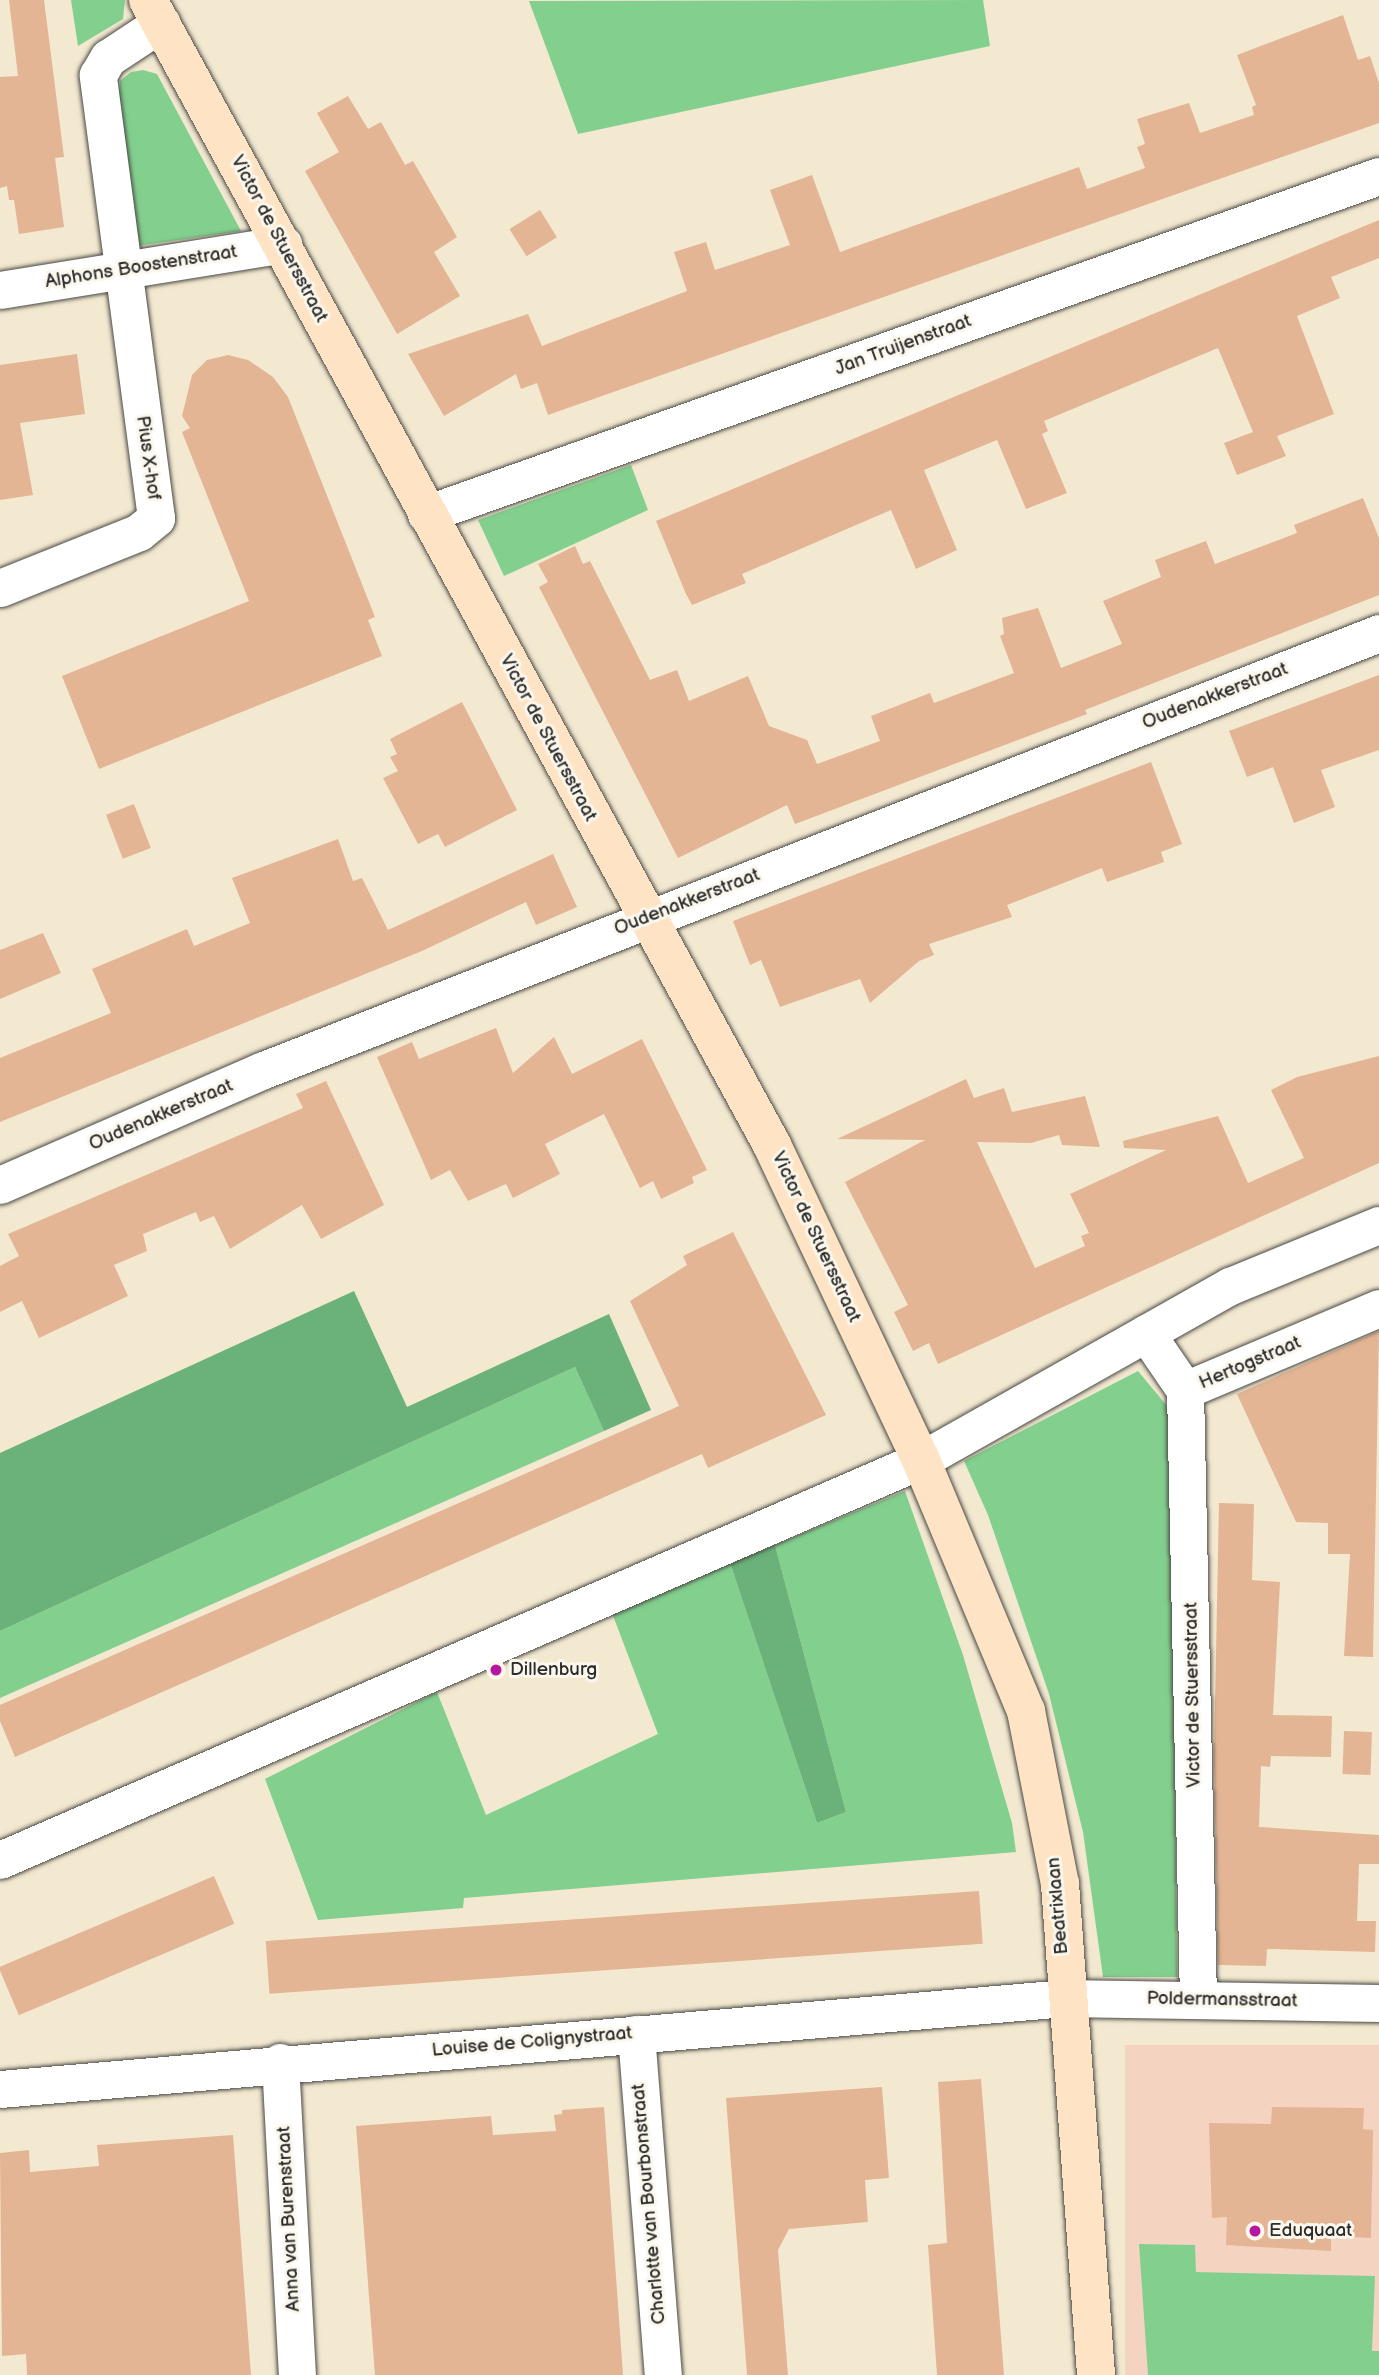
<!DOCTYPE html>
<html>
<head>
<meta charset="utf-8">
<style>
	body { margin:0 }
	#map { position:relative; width:1379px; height:2375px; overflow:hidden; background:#f3e9d1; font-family:"Balsamiq Sans",sans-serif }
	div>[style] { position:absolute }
	.built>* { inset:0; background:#f5d3c1; transform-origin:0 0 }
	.green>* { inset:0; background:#83d08e }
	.forest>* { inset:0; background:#6ab279 }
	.building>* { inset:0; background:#e3b595; transform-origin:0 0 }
	.roads { filter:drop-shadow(0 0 2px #494844) drop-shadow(0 0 2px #494844) }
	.street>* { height:37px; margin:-18.5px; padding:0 18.5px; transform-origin:18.5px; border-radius:18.5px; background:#fff }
	.secondary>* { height:38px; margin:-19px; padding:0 19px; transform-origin:19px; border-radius:19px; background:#fee4c5 }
	.dots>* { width:19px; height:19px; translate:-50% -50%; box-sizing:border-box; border:4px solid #fbf7ec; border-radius:50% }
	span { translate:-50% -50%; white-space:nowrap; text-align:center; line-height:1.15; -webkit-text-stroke:6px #fbf7ec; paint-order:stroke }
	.street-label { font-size:19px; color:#2b2b2b }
	.poi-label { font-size:19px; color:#2b2b2b }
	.left { translate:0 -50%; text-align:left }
</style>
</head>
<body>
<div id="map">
	<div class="built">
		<div style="left:1125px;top:2045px;width:254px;height:331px"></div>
	</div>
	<div class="green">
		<div style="clip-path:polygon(71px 0,125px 0,123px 19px,78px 46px)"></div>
		<div style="clip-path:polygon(983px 0,990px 46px,578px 134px,529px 1px)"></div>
		<div style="clip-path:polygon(143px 70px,157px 74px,241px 231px,137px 246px,118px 100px,120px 81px,131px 72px)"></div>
		<div style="clip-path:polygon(631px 465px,648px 510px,504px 576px,478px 520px)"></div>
		<div style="clip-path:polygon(575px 1367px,604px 1431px,0 1698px,0 1631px)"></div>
		<div style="clip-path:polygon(1138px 1371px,1172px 1412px,1177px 1977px,1103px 1977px,1083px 1832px,1049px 1694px,988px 1515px,964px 1461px)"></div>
		<div style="clip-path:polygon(905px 1491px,963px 1655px,1012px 1823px,1016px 1852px,464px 1898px,463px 1908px,318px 1920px,265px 1779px,437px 1692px,486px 1815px,658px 1734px,612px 1613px,730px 1563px,817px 1823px,846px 1812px,775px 1545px)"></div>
		<div style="clip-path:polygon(1139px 2244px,1195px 2245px,1196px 2272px,1375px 2276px,1372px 2351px,1379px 2351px,1379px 2375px,1148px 2375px)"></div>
	</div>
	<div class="forest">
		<div style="clip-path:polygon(354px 1291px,407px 1407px,609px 1314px,651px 1410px,604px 1431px,575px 1367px,0 1631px,0 1453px)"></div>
		<div style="clip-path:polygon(775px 1545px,846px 1812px,817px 1823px,730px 1563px)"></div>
	</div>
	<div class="building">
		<div style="clip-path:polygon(9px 0,44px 0,64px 157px,55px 158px,64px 227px,19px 234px,14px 200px,9px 200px,7px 186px,0 188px,0 77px,18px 76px)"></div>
		<div style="clip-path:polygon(1343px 15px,1358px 60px,1370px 56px,1379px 83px,1379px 123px,548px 415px,537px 383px,521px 389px,516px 374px,444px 416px,408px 354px,528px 314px,542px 346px,687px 291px,674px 252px,706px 242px,715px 270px,790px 245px,770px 190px,812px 175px,840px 252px,1079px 167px,1087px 189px,1145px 168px,1137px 147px,1145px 144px,1137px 119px,1189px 103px,1200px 133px,1254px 115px,1252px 107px,1256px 105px,1237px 55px)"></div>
		<div style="clip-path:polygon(348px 96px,368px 129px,381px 122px,405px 165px,413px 161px,457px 237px,434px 252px,460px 296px,397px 334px,305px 171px,339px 152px,317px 113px)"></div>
		<div style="left:540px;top:210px;width:32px;height:36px;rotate:58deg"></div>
		<div style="clip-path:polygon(1379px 220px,1379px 258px,1331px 277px,1340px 298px,1297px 316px,1334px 414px,1277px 436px,1286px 456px,1237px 475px,1224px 443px,1253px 432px,1218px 348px,1044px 421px,1048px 431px,1042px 434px,1067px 493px,1026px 509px,997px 440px,924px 470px,957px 550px,916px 569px,891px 510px,742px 574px,746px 583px,692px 605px,686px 594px,656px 521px)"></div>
		<div style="clip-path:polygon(77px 354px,85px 414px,20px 423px,33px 495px,0 500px,0 365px)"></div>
		<div style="clip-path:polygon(228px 355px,248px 360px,273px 377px,288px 397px,375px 617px,368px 620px,382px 656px,99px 769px,62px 676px,249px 601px,182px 432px,190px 428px,182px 416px,192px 375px,207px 360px)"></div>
		<div style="clip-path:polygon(1363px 498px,1379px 538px,1379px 595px,1085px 710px,1087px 714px,795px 824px,787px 805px,678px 858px,539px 587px,548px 582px,538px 564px,575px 546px,583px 564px,590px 561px,650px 680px,677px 670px,689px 701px,748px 676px,769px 726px,807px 740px,817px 764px,880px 741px,871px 716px,930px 693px,934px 703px,1014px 673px,1000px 636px,1004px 634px,1002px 618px,1038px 608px,1061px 668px,1122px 644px,1103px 601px,1161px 577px,1155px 560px,1206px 541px,1215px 564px,1297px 533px,1294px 525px)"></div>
		<div style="clip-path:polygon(1379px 675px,1379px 750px,1321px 770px,1335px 807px,1294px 823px,1273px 767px,1247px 777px,1229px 731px)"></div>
		<div style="clip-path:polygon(462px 702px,517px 810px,445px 847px,438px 834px,418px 844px,383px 778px,398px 771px,390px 757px,397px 754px,390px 739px)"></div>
		<div style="clip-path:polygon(1151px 762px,1182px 844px,1161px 852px,1164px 862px,1107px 882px,1102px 868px,1007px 905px,1012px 917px,929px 944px,934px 955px,919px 961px,870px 1003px,860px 979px,780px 1007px,761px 960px,750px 965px,733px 921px)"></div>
		<div style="left:134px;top:804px;width:47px;height:30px;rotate:69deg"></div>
		<div style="clip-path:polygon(338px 839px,353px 881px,362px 878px,388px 930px,553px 854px,577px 907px,536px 925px,526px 902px,422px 951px,0 1122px,0 1058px,111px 1013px,92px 969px,187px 929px,194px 946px,250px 923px,232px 878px)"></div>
		<div style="clip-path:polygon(43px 933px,61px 973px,0 999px,0 950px)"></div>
		<div style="clip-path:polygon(496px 1028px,513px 1073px,554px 1037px,572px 1074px,642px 1039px,707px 1170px,692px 1177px,694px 1183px,661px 1199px,653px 1181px,640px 1188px,604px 1114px,545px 1144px,560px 1174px,513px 1198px,506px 1184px,468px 1201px,450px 1170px,431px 1180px,377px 1057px,412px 1042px,419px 1059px)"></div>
		<div style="clip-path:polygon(1379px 1056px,1379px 1163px,938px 1364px,929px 1343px,913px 1351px,894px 1312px,908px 1305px,845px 1182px,925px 1140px,837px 1139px,966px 1079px,974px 1098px,1004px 1088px,1012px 1112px,1085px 1096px,1100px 1147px,1062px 1145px,1059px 1135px,1031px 1143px,977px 1142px,1035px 1268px,1085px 1246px,1081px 1236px,1089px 1233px,1070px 1194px,1166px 1150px,1124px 1148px,1123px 1141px,1218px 1116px,1248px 1183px,1304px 1158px,1271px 1090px,1297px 1077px)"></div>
		<div style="clip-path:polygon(326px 1081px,384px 1205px,321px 1239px,302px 1205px,230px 1249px,214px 1216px,200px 1222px,196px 1212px,143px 1234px,147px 1251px,114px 1265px,128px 1296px,39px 1338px,22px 1301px,0 1312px,0 1266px,19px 1256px,8px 1234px,303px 1108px,296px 1094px)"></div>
		<div style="clip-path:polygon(733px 1232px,826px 1415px,708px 1468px,702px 1454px,15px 1757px,0 1721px,0 1705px,679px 1406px,630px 1301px,687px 1265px,683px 1256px)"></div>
		<div style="clip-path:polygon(1379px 1331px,1373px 1657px,1344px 1656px,1350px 1554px,1328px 1554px,1328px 1523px,1296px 1522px,1237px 1394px)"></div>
		<div style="clip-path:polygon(1219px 1503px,1254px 1504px,1252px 1580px,1280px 1582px,1273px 1715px,1332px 1716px,1331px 1757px,1271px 1756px,1270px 1767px,1261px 1766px,1259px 1827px,1379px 1835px,1379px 1864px,1359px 1864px,1357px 1921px,1376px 1921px,1375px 1952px,1267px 1949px,1266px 1966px,1218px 1965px,1214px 1756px)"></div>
		<div style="left:1344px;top:1731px;width:28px;height:43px;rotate:2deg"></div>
		<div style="left:214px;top:1876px;width:52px;height:234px;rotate:67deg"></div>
		<div style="left:979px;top:1891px;width:53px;height:715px;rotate:86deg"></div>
		<div style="clip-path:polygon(981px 2079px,1004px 2375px,937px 2375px,928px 2245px,947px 2243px,938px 2082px)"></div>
		<div style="clip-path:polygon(882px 2087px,889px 2178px,865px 2180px,868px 2222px,789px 2229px,778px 2250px,788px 2375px,747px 2375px,726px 2098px)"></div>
		<div style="clip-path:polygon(604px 2107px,623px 2375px,375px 2375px,356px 2126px,491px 2116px,493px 2135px,556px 2131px,554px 2115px,562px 2114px,562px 2110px)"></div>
		<div style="clip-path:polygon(1272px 2107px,1364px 2108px,1363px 2129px,1373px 2130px,1371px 2238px,1331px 2236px,1331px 2251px,1226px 2245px,1227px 2217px,1212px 2218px,1209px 2123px,1271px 2124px)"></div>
		<div style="clip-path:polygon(233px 2135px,251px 2375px,27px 2375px,26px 2354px,2px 2356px,0 2153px,29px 2150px,30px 2172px,99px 2166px,97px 2145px)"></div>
	</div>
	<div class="roads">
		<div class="street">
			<div style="left:0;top:290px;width:287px;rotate:-9.2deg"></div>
			<div style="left:426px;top:514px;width:1011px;rotate:-19.53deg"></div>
			<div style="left:0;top:588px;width:150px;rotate:-21.9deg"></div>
			<div style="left:139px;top:532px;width:22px;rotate:-39deg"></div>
			<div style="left:156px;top:518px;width:447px;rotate:-97.5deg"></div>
			<div style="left:98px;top:75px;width:20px;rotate:-60deg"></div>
			<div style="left:108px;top:58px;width:64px;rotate:-33.4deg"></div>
			<div style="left:0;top:1185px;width:285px;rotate:-23.6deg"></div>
			<div style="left:261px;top:1071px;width:1201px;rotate:-21.39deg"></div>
			<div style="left:1146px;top:1333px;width:69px;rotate:55.6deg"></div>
			<div style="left:1185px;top:1390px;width:211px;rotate:-22.9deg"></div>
			<div style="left:1185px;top:1390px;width:610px;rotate:88.78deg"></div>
			<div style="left:0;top:1860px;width:1004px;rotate:-23.48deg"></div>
			<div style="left:921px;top:1460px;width:355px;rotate:-29.4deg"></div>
			<div style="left:1230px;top:1286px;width:161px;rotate:-22.3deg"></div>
			<div style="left:636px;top:2034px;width:342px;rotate:85.5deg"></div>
			<div style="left:280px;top:2062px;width:313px;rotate:86.9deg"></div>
			<div style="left:0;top:2089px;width:1069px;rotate:-4.88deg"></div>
			<div style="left:1065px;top:1998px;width:314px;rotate:0.9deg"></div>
		</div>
		<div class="secondary">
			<div style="left:148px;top:0;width:1304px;rotate:61.41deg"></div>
			<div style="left:772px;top:1145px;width:348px;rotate:64.7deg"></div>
			<div style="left:921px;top:1460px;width:272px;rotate:67.3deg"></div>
			<div style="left:1026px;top:1711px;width:176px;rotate:78.9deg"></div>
			<div style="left:1060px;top:1884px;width:492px;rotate:85.8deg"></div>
		</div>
	</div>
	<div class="dots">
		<div style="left:496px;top:1670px;background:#b5179e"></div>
		<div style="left:1255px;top:2231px;background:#b5179e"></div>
	</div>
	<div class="street-label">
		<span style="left:279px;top:239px;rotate:62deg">Victor de Stuersstraat</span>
		<span style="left:141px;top:267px;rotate:-9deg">Alphons Boostenstraat</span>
		<span style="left:903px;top:345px;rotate:-20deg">Jan Truijenstraat</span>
		<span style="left:148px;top:458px;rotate:82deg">Pius X-hof</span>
		<span style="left:1215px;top:696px;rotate:-21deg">Oudenakkerstraat</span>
		<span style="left:548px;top:738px;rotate:62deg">Victor de Stuersstraat</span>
		<span style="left:687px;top:902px;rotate:-21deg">Oudenakkerstraat</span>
		<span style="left:161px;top:1115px;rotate:-23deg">Oudenakkerstraat</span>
		<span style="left:816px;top:1237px;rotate:65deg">Victor de Stuersstraat</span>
		<span style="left:1250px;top:1363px;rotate:-23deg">Hertogstraat</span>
		<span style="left:1193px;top:1695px;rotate:-91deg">Victor de Stuersstraat</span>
		<span style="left:1058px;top:1906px;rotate:-95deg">Beatrixlaan</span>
		<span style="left:1222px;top:2000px;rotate:1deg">Poldermansstraat</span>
		<span style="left:532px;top:2042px;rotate:-5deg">Louise de Colignystraat</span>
		<span style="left:649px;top:2204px;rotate:-95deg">Charlotte van Bourbonstraat</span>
		<span style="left:289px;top:2219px;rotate:-93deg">Anna van Burenstraat</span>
	</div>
	<div class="poi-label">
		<span class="left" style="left:510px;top:1670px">Dillenburg</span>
		<span class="left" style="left:1269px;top:2231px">Eduquaat</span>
	</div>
</div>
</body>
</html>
